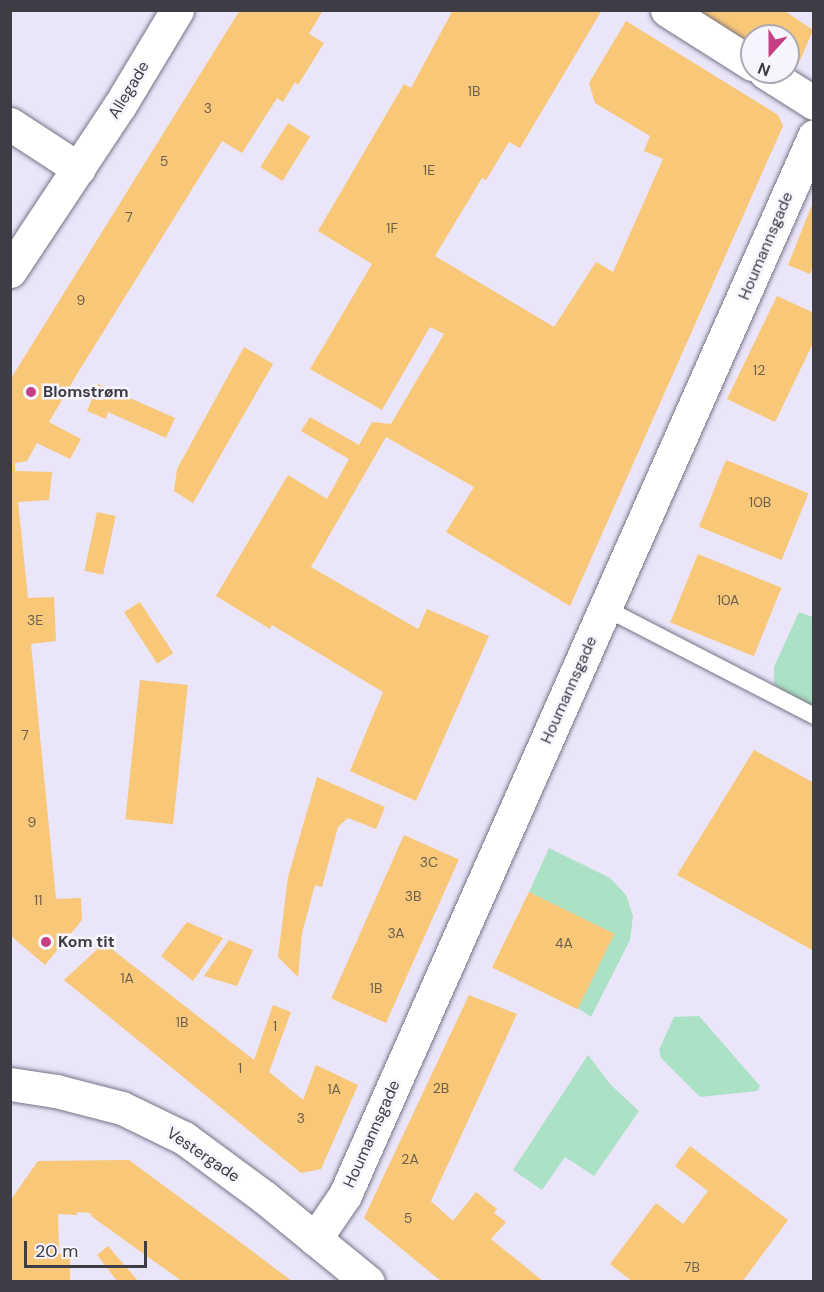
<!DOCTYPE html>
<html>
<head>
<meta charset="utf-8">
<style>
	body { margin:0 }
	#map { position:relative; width:824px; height:1292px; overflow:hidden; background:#eae5f9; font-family:"DM Sans",sans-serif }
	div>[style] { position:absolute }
	.green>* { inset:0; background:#abe1c5 }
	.building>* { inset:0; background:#f8c777; transform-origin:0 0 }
	.roads { filter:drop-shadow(0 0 2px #777385) drop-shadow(0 0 2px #777385) }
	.lane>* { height:16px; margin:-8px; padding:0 8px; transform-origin:8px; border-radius:8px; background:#fff }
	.street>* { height:33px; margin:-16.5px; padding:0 16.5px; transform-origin:16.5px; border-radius:16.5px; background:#fff }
	.secondary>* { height:33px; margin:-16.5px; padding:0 16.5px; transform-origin:16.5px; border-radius:16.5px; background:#fff }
	.dots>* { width:16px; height:16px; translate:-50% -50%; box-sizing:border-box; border:3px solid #f6f4fc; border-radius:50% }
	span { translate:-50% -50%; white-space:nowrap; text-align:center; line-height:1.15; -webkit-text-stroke:5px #f6f4fc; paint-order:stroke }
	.number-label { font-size:14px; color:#6c5f51 }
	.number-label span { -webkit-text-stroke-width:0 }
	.street-label { font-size:16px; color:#3e3c44 }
	.poi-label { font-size:16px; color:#3e3c44; font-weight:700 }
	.left { translate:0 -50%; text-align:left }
	.frame { position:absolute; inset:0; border:12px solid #3e3c44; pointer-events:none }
	.north { position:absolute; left:740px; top:24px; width:60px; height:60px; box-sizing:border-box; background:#f6f4fc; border:2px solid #acaab2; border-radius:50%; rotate:201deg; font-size:16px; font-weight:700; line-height:24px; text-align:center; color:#3e3c44 }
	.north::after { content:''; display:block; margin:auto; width:21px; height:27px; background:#c64081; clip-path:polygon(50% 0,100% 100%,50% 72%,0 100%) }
	.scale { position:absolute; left:24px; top:1241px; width:123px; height:27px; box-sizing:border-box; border:3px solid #3e3c44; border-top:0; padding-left:8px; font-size:18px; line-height:21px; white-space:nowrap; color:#3e3c44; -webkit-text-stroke:4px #f6f4fc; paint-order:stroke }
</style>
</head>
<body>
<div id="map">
	<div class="green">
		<div style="clip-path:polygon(799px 612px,813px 617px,813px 707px,774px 685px,774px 667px)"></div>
		<div style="clip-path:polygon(549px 848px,610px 878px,626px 895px,633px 916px,630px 940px,591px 1017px,578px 1008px,614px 934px,529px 892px)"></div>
		<div style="clip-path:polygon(699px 1016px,760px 1086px,757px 1091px,700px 1097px,661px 1058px,659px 1050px,674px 1017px)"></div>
		<div style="clip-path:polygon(588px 1055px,611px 1085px,639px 1111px,594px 1176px,565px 1157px,542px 1190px,513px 1170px)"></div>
	</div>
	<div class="building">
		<div style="clip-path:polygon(240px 10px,323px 10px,309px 34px,324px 43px,298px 85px,295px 82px,283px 102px,277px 98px,242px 153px,222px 141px,77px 374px,49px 422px,81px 439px,70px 459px,37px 443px,27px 461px,15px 463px,15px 471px,52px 472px,49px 500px,18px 502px,28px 598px,54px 597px,56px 641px,31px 644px,56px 899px,81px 898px,82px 920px,45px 965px,10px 935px,10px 380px)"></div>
		<div style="clip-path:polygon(453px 10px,602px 10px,520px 148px,509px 142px,486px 180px,482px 178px,435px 256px,554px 327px,596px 262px,613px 272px,663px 159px,644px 151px,650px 136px,595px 103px,589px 83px,626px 21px,778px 115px,783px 126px,570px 606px,446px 532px,474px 487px,386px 437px,311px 567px,418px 629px,427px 609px,489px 636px,416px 801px,350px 771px,383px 692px,272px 625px,270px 629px,216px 596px,288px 475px,327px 499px,349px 459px,301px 431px,310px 417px,359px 445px,372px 422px,391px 424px,444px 334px,430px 327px,382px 410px,310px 369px,372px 264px,318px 231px,404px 84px,411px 88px)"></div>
		<div style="clip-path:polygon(691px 10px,783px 10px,813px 30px,798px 65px,788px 71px,788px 36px,752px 36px,752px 49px)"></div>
		<div style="left:288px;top:123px;width:26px;height:52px;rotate:32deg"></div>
		<div style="clip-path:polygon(814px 200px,814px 265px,810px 274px,788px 265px)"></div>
		<div style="clip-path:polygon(777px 296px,814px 313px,814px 341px,775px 422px,727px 399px)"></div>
		<div style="clip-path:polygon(244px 347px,273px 364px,193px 503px,174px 491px,177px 469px)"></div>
		<div style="clip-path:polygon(98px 384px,175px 418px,166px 438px,108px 412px,106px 419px,87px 411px)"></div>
		<div style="left:726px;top:460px;width:89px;height:72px;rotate:22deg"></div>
		<div style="left:97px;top:512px;width:19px;height:60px;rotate:12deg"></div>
		<div style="left:698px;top:554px;width:90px;height:74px;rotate:22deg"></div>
		<div style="left:140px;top:602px;width:61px;height:19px;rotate:57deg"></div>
		<div style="left:140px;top:680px;width:48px;height:140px;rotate:6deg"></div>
		<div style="clip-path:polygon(754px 750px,814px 783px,814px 951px,677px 875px)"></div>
		<div style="clip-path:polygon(317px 777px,385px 807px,376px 829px,348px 818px,338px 827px,322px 887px,315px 885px,302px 933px,298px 977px,278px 957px,288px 877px)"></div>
		<div style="left:404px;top:835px;width:60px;height:179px;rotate:24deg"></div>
		<div style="left:529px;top:892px;width:95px;height:84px;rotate:26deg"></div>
		<div style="clip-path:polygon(187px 922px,223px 938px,193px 981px,161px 956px)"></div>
		<div style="clip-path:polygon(229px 940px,253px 950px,237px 986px,204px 976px)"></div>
		<div style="clip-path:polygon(104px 943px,254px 1060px,273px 1005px,291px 1012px,269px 1072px,303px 1100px,316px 1065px,358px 1085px,321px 1169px,301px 1173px,64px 980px)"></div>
		<div style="clip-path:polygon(469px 995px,517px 1014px,431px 1201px,453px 1221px,476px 1192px,497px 1209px,494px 1213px,506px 1222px,491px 1239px,544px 1282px,442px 1282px,364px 1218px)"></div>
		<div style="clip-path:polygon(690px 1146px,788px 1220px,742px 1282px,633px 1282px,610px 1264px,656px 1203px,683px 1224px,708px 1191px,675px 1166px)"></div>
		<div style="clip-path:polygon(129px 1160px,232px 1236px,293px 1282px,183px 1282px,91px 1216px,91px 1213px,77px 1212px,77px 1215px,58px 1214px,59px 1254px,70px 1254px,70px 1280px,10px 1282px,10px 1201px,38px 1161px)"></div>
		<div style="clip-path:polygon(108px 1246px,139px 1282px,118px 1282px,97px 1255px)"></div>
	</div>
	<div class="roads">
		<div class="lane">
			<div style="left:605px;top:608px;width:235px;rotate:27.3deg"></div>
		</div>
		<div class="street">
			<div style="left:667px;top:10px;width:101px;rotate:32.4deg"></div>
			<div style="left:765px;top:72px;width:58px;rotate:32.3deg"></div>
			<div style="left:10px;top:124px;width:82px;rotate:33.1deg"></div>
			<div style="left:315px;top:1239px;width:53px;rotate:-55.7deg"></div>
			<div style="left:345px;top:1195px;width:1158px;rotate:-66.11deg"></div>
		</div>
		<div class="secondary">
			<div style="left:10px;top:271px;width:199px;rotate:-56.5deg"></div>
			<div style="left:120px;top:105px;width:111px;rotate:-59deg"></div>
			<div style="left:10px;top:1084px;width:47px;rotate:8.7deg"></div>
			<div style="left:56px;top:1091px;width:68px;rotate:14.4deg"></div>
			<div style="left:122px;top:1108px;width:69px;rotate:25.8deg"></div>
			<div style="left:184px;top:1138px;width:99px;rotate:36.4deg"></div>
			<div style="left:264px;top:1197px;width:134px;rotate:39.3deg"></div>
		</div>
	</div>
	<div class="dots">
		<div style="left:31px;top:392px;background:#c64081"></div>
		<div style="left:46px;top:942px;background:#c64081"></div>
	</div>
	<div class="number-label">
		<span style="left:474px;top:91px">1B</span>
		<span style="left:208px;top:108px">3</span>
		<span style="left:164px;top:161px">5</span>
		<span style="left:429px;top:170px">1E</span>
		<span style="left:129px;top:217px">7</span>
		<span style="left:392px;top:228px">1F</span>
		<span style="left:81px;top:300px">9</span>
		<span style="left:759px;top:370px">12</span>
		<span style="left:760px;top:502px">10B</span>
		<span style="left:728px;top:600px">10A</span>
		<span style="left:35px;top:620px">3E</span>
		<span style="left:25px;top:735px">7</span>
		<span style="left:32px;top:822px">9</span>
		<span style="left:429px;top:862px">3C</span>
		<span style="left:413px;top:896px">3B</span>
		<span style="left:38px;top:900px">11</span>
		<span style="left:396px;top:933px">3A</span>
		<span style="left:564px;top:943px">4A</span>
		<span style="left:127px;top:978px">1A</span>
		<span style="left:376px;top:988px">1B</span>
		<span style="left:182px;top:1022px">1B</span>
		<span style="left:275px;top:1026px">1</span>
		<span style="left:240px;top:1068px">1</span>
		<span style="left:441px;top:1088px">2B</span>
		<span style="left:334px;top:1089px">1A</span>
		<span style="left:301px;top:1118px">3</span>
		<span style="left:410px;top:1159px">2A</span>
		<span style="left:408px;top:1218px">5</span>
		<span style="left:692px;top:1267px">7B</span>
	</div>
	<div class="street-label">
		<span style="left:129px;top:90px;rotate:-59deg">Allegade</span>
		<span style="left:766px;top:246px;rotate:-67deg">Houmannsgade</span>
		<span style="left:569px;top:690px;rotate:-66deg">Houmannsgade</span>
		<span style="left:372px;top:1134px;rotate:-66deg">Houmannsgade</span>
		<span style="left:203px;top:1155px;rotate:34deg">Vestergade</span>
	</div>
	<div class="poi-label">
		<span class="left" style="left:43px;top:392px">Blomstrøm</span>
		<span class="left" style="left:58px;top:942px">Kom tit</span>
	</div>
	<div class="frame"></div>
	<div class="north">N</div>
	<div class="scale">20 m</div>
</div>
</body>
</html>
